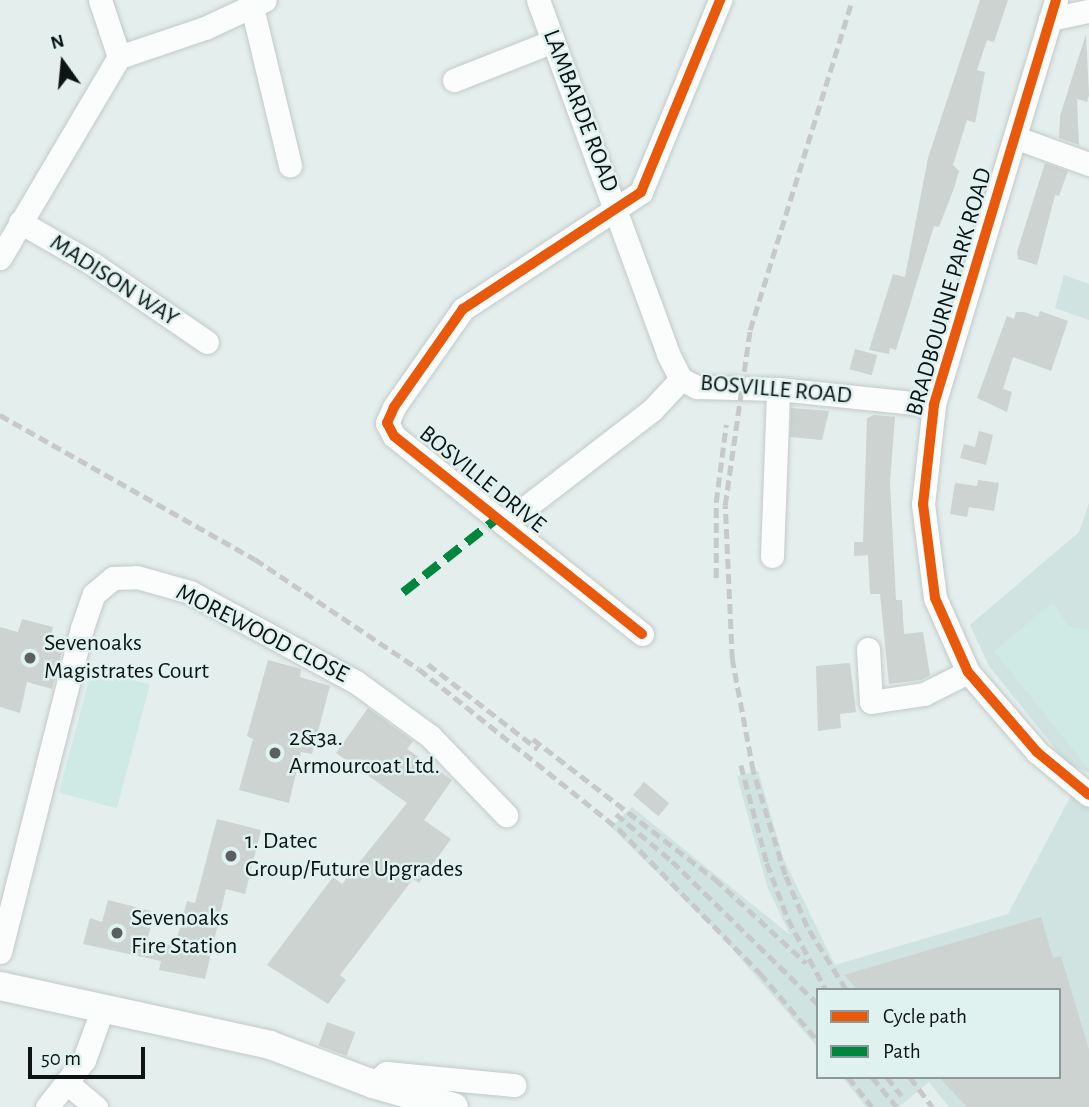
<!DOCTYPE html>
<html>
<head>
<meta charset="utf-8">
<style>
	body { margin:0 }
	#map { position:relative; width:1089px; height:1107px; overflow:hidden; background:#e4eeec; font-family:"Alegreya Sans",sans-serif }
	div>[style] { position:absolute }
	.built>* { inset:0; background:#d0e3e0 }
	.green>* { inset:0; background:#cfeae5; transform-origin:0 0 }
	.building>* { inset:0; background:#ccd3d1; transform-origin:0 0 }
	.roads { filter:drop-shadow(0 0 2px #c2cac9) drop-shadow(0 0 2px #c2cac9) }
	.minor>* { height:23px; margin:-11.5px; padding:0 11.5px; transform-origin:11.5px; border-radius:11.5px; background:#fbfcfc }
	.major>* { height:28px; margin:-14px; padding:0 14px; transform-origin:14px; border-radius:14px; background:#fbfcfc }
	.rail>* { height:4.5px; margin-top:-2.25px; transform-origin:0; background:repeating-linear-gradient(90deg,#c7c9c9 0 10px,transparent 0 15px) }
	.quiet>* { height:9px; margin-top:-4.5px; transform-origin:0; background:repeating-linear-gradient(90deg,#00873e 0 18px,transparent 0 27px) }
	.cycleway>* { height:10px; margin:-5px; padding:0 5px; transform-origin:5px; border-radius:5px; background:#e8590c }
	.dots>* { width:19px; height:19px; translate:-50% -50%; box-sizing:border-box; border:4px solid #e0f2f0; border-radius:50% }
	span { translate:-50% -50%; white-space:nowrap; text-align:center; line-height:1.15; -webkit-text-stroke:5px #e0f2f0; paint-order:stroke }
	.street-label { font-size:24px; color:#0e1413 }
	.poi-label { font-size:24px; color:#0e1413 }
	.left { translate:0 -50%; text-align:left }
	.legend { position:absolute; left:816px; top:988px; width:245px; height:91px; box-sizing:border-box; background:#e0f2f0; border:2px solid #8c9998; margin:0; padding:9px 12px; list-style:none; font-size:21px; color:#0e1413 }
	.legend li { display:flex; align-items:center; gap:14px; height:35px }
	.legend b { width:35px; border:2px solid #8c9998 }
	.north { position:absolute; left:28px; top:28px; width:70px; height:70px; -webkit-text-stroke:5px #e0f2f0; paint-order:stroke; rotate:345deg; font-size:19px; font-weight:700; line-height:28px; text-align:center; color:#0e1413 }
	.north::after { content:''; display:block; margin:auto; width:24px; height:32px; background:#0e1413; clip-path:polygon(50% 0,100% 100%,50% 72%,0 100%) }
	.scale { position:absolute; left:28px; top:1047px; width:117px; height:32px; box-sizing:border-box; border:4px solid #0e1413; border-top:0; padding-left:9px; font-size:21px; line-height:24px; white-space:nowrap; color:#0e1413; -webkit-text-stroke:5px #e0f2f0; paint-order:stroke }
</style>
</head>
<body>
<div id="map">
	<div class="built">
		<div style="clip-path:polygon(1064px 275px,1089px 284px,1089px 320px,1055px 308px)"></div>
		<div style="clip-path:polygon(1089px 503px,1089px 773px,1066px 762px,989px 666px,970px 625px,1079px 532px)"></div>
		<div style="clip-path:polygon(758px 771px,784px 860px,835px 965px,1008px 914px,1073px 792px,1089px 804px,1089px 1107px,949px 1107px,929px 1082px,899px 1107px,866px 1107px,842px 1077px,1059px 1077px,1059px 990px,818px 990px,818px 1048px,721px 936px,611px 827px,632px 807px,790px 935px,767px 886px,737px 776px)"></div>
	</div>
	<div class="green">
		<div style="clip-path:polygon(1053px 603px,1068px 626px,1089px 630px,1089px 769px,994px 651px)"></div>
		<div style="left:92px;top:669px;width:60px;height:128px;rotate:15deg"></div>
	</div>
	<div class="building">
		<div style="clip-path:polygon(980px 0,1008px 0,994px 42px,987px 40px,977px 70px,985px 72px,975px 123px,967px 120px,953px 165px,959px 171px,954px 188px,939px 227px,934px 226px,896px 350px,890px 348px,889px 354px,869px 350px,893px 274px,905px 277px,928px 158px)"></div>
		<div style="clip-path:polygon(1086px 34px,1089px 95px,1087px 102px,1077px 99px,1079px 145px,1059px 138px,1060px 116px)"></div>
		<div style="clip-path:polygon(1045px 163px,1068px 171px,1059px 196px,1055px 195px,1037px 265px,1018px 259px,1017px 252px)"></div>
		<div style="clip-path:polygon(1040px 311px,1068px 321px,1051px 371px,1013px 357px,1003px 389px,1012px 392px,1007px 412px,977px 398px,1007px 316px,1014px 319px,1016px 312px,1024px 312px,1038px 317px)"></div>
		<div style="left:855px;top:349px;width:23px;height:21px;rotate:15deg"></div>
		<div style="clip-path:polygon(791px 408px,829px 411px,822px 440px,790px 437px)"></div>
		<div style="clip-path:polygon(874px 415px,895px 417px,890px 482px,896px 600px,902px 600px,904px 634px,923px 632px,930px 675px,921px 680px,889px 684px,880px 594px,870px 594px,868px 555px,854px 556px,854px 542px,863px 542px,867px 418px)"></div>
		<div style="clip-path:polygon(979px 431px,993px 435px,986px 465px,960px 458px,964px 444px,975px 447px)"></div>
		<div style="clip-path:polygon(978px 480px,999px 483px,994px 511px,969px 507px,967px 517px,950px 514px,955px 483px,977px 486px)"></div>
		<div style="clip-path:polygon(22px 619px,53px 627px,50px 640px,64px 643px,52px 689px,27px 682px,20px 713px,0 707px,0 627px,18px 632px)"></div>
		<div style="clip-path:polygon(268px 660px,301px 669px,300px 677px,330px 686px,312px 754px,301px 752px,289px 803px,239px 790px,253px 739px,247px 736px)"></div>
		<div style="clip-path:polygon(850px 663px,856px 712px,840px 714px,841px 728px,818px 731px,816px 666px)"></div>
		<div style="clip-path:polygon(368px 708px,413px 741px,407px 749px,452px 780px,424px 820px,451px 839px,419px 883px,413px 879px,340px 975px,346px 980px,328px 1004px,267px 965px,333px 877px,342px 884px,407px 803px,336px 753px)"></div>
		<div style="left:644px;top:782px;width:33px;height:17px;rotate:40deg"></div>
		<div style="clip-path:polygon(217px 819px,261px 830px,245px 894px,226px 889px,205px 979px,159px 970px,161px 961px,83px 944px,90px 918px,102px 922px,108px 900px,155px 912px,147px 940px,175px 946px,187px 901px,195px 903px)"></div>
		<div style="clip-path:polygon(1041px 917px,1053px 958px,1061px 956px,1089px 1050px,1089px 1107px,967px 1107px,939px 1077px,1059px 1077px,1059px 990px,858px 990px,844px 975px)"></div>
		<div style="left:327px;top:1022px;width:30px;height:25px;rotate:20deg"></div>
	</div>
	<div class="roads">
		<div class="minor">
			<div style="left:538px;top:0;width:377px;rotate:69.8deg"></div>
			<div style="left:668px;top:354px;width:28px;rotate:63deg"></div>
			<div style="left:681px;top:379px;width:18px;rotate:27deg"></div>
			<div style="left:697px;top:387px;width:81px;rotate:1.4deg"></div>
			<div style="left:778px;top:389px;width:157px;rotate:5.9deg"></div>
			<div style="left:1056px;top:0;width:423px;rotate:106.8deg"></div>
			<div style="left:934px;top:405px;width:100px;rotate:96.3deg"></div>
			<div style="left:923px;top:504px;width:95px;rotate:82.7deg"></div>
			<div style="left:935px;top:598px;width:81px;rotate:66deg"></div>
			<div style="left:968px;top:672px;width:106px;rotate:49.2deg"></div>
			<div style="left:1037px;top:752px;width:67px;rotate:39.6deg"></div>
			<div style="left:252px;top:7px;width:163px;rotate:76.5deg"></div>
			<div style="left:1050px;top:19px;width:40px;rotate:-12deg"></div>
			<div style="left:119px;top:57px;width:91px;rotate:-18.6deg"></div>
			<div style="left:205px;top:28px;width:66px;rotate:-25deg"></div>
			<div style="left:454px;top:80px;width:106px;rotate:-21.5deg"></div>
			<div style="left:1017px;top:138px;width:77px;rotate:19.9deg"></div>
			<div style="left:20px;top:222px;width:84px;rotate:29.9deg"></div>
			<div style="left:93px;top:264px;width:138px;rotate:34.4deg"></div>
			<div style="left:0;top:258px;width:234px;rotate:-59.4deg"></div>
			<div style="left:119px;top:57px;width:60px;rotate:-108.4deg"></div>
			<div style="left:504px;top:524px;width:187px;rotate:-37.6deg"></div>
			<div style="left:652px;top:410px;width:42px;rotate:-46.9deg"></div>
			<div style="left:772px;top:556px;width:167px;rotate:-87.9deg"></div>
			<div style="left:642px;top:634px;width:317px;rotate:-141.4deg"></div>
			<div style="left:394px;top:436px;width:15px;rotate:-118deg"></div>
			<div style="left:387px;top:423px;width:17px;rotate:-66deg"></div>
			<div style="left:394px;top:407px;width:120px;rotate:-54.9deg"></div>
			<div style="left:463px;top:309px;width:213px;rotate:-33.3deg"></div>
			<div style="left:641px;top:192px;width:208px;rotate:-67.6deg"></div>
			<div style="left:868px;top:649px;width:53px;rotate:86.8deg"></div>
			<div style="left:871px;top:702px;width:54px;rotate:-8.6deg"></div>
			<div style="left:924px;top:694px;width:49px;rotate:-26.6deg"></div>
			<div style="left:0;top:952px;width:334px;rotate:-75.8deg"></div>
			<div style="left:82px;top:628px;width:36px;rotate:-71deg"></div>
			<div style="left:94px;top:594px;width:25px;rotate:-40deg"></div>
			<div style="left:113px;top:578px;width:24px;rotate:-2deg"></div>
			<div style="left:137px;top:577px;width:55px;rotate:15.8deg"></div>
			<div style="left:190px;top:592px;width:189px;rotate:28.5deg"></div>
			<div style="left:356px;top:682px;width:92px;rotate:36.1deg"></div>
			<div style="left:430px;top:736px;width:110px;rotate:46.1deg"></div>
			<div style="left:67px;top:1083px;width:38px;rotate:40deg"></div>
			<div style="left:373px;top:1084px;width:17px;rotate:-40deg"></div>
			<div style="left:386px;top:1073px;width:129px;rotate:5.4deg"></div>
			<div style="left:47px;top:1107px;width:60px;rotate:-51.8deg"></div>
			<div style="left:84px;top:1060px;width:53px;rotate:-70.2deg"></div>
		</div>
		<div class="major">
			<div style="left:0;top:986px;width:276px;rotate:12.3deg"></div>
			<div style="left:270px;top:1045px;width:110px;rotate:20.7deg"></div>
			<div style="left:373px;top:1084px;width:84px;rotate:15.9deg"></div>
		</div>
	</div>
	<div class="rail">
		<div style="left:0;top:415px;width:293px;rotate:29.5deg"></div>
		<div style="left:255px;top:559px;width:197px;rotate:33.9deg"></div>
		<div style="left:419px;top:669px;width:256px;rotate:38.7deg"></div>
		<div style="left:619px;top:829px;width:202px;rotate:45.6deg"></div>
		<div style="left:760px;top:973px;width:89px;rotate:49.5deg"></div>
		<div style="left:716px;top:578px;width:76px;rotate:-90deg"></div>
		<div style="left:716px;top:502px;width:78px;rotate:-82.6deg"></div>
		<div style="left:428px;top:664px;width:139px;rotate:37.7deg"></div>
		<div style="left:533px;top:739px;width:230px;rotate:37.6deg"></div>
		<div style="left:715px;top:879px;width:124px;rotate:42.7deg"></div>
		<div style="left:741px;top:765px;width:101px;rotate:75.1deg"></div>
		<div style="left:767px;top:863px;width:60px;rotate:69.4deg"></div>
		<div style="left:788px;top:919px;width:81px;rotate:61.8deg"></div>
		<div style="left:616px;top:814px;width:73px;rotate:40deg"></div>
		<div style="left:672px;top:861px;width:204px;rotate:44.4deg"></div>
		<div style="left:846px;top:990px;width:74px;rotate:-121.8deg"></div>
		<div style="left:807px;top:927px;width:56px;rotate:-112.9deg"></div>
		<div style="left:785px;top:875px;width:109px;rotate:-107.1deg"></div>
		<div style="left:753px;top:771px;width:114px;rotate:-100.6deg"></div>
		<div style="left:732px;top:659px;width:154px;rotate:-92.6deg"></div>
		<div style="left:725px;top:505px;width:177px;rotate:-81.9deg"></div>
		<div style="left:750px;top:330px;width:345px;rotate:-72.8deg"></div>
		<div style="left:848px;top:1077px;width:38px;rotate:51deg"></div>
		<div style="left:872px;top:1077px;width:39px;rotate:50deg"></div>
		<div style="left:887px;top:1077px;width:24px;rotate:52deg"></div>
		<div style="left:910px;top:1077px;width:38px;rotate:53deg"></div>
	</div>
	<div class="quiet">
		<div style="left:403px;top:592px;width:120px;rotate:-38.2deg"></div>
	</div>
	<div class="cycleway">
		<div style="left:1056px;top:0;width:423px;rotate:106.8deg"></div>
		<div style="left:934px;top:405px;width:100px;rotate:96.3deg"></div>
		<div style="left:923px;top:504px;width:95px;rotate:82.7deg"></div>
		<div style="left:935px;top:598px;width:81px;rotate:66deg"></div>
		<div style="left:968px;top:672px;width:106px;rotate:49.2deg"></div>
		<div style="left:1037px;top:752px;width:67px;rotate:39.6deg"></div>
		<div style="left:642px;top:634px;width:317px;rotate:-141.4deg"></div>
		<div style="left:394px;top:436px;width:15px;rotate:-118deg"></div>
		<div style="left:387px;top:423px;width:17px;rotate:-66deg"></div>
		<div style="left:394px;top:407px;width:120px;rotate:-54.9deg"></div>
		<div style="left:463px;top:309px;width:213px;rotate:-33.3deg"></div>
		<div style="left:641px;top:192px;width:208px;rotate:-67.6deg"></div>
	</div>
	<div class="dots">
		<div style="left:30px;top:658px;background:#59605f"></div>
		<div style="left:275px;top:753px;background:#59605f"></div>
		<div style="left:231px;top:856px;background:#59605f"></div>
		<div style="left:117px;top:933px;background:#59605f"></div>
	</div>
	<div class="street-label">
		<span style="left:580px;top:111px;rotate:69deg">LAMBARDE ROAD</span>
		<span style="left:114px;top:281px;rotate:33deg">MADISON WAY</span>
		<span style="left:950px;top:292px;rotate:-74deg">BRADBOURNE PARK ROAD</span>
		<span style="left:776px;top:390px;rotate:5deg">BOSVILLE ROAD</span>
		<span style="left:482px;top:480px;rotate:39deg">BOSVILLE DRIVE</span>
		<span style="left:262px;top:634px;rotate:27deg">MOREWOOD CLOSE</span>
	</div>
	<div class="poi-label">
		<span class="left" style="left:44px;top:658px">Sevenoaks<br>Magistrates Court</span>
		<span class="left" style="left:289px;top:753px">2&amp;3a.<br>Armourcoat Ltd.</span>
		<span class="left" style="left:245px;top:856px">1. Datec<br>Group/Future Upgrades</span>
		<span class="left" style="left:131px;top:933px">Sevenoaks<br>Fire Station</span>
	</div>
	<ul class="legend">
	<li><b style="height:9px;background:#e8590c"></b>Cycle path</li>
	<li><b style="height:9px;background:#00873e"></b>Path</li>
	</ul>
	<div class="north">N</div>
	<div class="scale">50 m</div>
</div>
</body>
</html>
